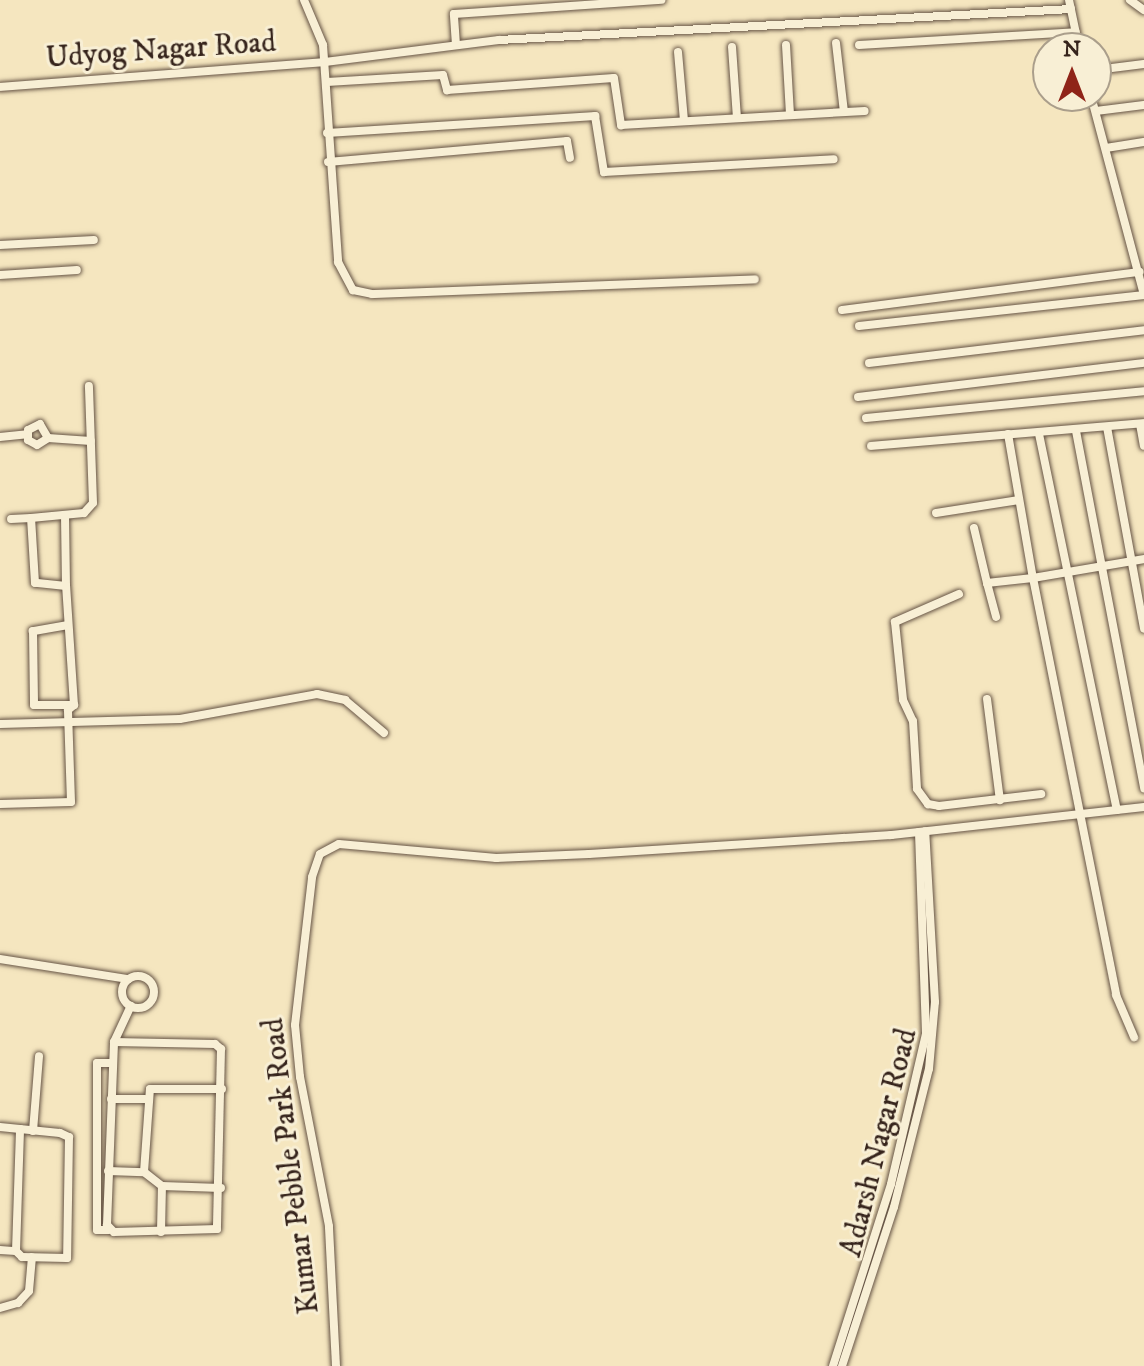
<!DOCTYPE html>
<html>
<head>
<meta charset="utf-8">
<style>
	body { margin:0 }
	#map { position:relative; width:1144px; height:1366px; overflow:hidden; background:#f5e6bf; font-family:"IM FELL DW Pica",serif }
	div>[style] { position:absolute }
	.roads { filter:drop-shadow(0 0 2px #665445) drop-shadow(0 0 2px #665445) }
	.minor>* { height:8px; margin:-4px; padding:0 4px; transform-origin:4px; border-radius:4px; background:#f8efd5 }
	.minor>.ring { margin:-4px; padding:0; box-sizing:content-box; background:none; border:8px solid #f8efd5; border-radius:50% }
	span { translate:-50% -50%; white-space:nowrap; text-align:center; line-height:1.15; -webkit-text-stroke:6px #f8efd5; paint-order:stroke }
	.street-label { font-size:30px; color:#36241c }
	.north { position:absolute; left:1032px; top:32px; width:80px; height:80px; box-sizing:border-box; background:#f8efd5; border:2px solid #aa9e8b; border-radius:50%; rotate:0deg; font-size:22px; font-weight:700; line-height:32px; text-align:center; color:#36241c }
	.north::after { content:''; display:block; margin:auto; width:28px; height:36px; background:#8f2418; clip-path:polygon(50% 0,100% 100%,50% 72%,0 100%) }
</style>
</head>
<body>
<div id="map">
	<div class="roads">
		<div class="minor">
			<div style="left:304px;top:0;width:49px;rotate:67.1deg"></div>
			<div style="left:323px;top:45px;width:218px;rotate:86deg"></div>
			<div style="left:338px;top:262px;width:32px;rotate:62deg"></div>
			<div style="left:353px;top:290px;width:19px;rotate:12deg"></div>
			<div style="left:372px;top:294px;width:383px;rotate:-2.2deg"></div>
			<div style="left:1069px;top:0;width:49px;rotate:78.2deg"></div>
			<div style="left:1130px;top:0;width:17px;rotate:36deg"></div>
			<div style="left:836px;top:43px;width:69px;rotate:83.4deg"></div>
			<div style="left:456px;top:45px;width:31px;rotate:-94deg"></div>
			<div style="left:454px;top:14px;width:208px;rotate:-3.9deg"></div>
			<div style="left:786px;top:45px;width:70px;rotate:86.7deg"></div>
			<div style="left:859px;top:45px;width:217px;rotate:-3.4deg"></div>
			<div style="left:732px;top:47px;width:71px;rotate:86deg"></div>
			<div style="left:678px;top:52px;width:68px;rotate:85deg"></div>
			<div style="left:1096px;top:70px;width:48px;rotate:-7.1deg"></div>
			<div style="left:327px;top:82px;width:116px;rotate:-3.5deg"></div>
			<div style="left:443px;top:75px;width:16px;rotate:75deg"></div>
			<div style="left:447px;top:90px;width:167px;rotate:-4.1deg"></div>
			<div style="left:614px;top:78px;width:48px;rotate:81.5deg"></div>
			<div style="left:621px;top:125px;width:244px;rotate:-3.3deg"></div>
			<div style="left:0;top:87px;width:326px;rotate:-4.4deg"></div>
			<div style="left:325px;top:62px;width:175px;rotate:-7.2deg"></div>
			<div style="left:499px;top:40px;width:573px;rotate:-3.1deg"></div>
			<div style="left:1096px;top:111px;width:48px;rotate:-7.1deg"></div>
			<div style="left:327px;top:133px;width:269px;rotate:-3.6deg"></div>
			<div style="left:595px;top:116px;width:57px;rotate:80.9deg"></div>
			<div style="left:604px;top:172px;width:230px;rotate:-3.2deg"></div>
			<div style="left:1106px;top:148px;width:38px;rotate:-9deg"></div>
			<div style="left:328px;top:162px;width:240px;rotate:-5deg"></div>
			<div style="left:567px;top:141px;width:17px;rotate:80deg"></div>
			<div style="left:0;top:245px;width:94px;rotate:-3deg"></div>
			<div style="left:0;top:275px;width:77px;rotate:-3.7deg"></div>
			<div style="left:842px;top:310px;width:300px;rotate:-7.3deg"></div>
			<div style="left:859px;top:326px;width:287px;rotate:-6.2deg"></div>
			<div style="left:1144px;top:295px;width:206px;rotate:-104.9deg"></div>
			<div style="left:869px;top:363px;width:277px;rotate:-6.8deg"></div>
			<div style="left:858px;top:397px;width:288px;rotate:-6.8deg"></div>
			<div style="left:866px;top:418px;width:279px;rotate:-5.5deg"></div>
			<div style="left:1140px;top:424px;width:22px;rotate:80deg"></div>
			<div style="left:1107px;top:427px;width:205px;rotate:79.6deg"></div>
			<div style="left:1076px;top:431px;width:364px;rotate:79.2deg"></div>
			<div style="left:1008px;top:434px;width:146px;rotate:80.2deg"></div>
			<div style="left:1033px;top:578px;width:113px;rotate:-9.7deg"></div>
			<div style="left:1039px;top:434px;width:384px;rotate:78.3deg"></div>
			<div style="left:0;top:437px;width:27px;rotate:-6deg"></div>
			<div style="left:48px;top:438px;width:16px;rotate:-120deg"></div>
			<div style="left:40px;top:424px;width:13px;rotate:153deg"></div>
			<div style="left:28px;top:430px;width:10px;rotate:90deg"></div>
			<div style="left:28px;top:440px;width:10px;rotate:29deg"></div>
			<div style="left:37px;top:445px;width:13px;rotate:-32deg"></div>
			<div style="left:48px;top:438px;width:43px;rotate:4deg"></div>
			<div style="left:871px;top:446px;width:274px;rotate:-4.8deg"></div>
			<div style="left:936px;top:513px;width:84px;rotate:-8.9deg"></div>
			<div style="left:65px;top:515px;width:71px;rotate:89.2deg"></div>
			<div style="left:31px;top:518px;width:53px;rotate:-5.4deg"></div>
			<div style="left:84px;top:513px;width:13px;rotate:-48deg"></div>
			<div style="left:93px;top:503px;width:117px;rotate:-92deg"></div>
			<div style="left:974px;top:528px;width:57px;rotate:76.7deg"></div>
			<div style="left:987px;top:583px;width:46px;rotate:-6.2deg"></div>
			<div style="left:1033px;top:578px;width:425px;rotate:78.7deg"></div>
			<div style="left:1116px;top:995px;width:46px;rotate:66.8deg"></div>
			<div style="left:987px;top:583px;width:35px;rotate:75deg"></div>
			<div style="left:959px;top:594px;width:70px;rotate:156.4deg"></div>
			<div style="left:895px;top:622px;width:78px;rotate:84.1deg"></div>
			<div style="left:903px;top:700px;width:23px;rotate:65deg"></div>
			<div style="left:913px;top:721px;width:68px;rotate:86.6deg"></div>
			<div style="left:917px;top:789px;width:19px;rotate:54deg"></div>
			<div style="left:928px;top:804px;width:11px;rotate:10deg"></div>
			<div style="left:939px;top:806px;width:103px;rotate:-6.7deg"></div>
			<div style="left:68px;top:625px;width:36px;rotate:170deg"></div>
			<div style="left:33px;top:631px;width:74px;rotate:89.2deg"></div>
			<div style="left:34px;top:705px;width:40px"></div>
			<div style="left:987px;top:699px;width:102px;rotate:82.7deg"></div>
			<div style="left:0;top:724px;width:180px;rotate:-1.6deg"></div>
			<div style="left:180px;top:719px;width:139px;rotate:-10.3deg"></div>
			<div style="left:317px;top:694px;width:29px;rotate:12deg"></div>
			<div style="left:345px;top:700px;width:51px;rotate:40.2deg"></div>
			<div style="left:0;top:804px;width:71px;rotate:-1.6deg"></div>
			<div style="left:71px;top:802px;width:92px;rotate:-91.9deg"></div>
			<div style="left:68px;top:710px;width:8px;rotate:-40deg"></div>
			<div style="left:74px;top:705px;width:119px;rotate:-93.8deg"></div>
			<div style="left:66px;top:586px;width:31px;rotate:-174deg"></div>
			<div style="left:35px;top:583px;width:65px;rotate:-93.5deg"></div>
			<div style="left:31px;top:518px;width:20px;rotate:177deg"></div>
			<div style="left:0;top:959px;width:130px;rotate:8.9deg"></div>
			<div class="ring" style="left:122px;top:976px;width:24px;height:24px"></div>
			<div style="left:114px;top:1042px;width:101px;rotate:1.1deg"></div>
			<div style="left:215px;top:1044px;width:8px;rotate:40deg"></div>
			<div style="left:221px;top:1049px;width:180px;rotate:91.3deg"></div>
			<div style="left:217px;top:1229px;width:103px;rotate:178.3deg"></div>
			<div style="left:114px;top:1232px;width:10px;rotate:-135deg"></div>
			<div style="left:107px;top:1225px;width:183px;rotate:-87.8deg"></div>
			<div style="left:114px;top:1042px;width:40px;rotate:-65deg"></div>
			<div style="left:111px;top:1099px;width:34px"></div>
			<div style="left:0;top:1127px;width:60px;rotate:5.7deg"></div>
			<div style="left:60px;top:1133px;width:10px;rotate:24deg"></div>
			<div style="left:69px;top:1137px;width:121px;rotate:90.9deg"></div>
			<div style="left:67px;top:1258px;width:45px;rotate:-178.7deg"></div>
			<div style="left:22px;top:1257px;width:8px;rotate:-135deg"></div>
			<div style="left:16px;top:1251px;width:122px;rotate:-88.1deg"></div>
			<div style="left:33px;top:1131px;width:75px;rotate:-85.4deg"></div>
			<div style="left:108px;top:1171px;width:36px;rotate:2deg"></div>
			<div style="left:144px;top:1172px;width:23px;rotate:38deg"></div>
			<div style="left:162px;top:1186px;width:59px;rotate:1.9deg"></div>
			<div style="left:144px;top:1172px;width:83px;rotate:-85.9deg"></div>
			<div style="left:150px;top:1089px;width:72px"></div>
			<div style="left:109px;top:1230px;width:12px;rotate:180deg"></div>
			<div style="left:97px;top:1230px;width:167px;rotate:-90deg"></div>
			<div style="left:97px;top:1063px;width:16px"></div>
			<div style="left:161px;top:1232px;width:46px;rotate:-88.8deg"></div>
			<div style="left:0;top:1250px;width:16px;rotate:4deg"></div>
			<div style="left:0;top:1308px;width:19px;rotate:-16deg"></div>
			<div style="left:18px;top:1303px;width:16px;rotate:-47deg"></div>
			<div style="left:29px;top:1291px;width:34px;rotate:-85deg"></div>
			<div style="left:336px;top:1366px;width:140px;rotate:-92.9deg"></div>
			<div style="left:329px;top:1226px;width:152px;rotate:-101deg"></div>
			<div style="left:300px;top:1077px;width:52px;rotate:-95.5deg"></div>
			<div style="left:295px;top:1025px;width:149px;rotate:-83.4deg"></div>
			<div style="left:312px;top:877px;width:24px;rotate:-71deg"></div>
			<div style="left:320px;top:854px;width:21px;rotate:-28deg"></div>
			<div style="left:339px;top:844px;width:158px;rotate:5.1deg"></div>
			<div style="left:496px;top:858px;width:93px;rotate:-2.5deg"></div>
			<div style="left:589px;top:854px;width:303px;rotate:-3.6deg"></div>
			<div style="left:891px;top:835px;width:255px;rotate:-6.3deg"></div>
			<div style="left:833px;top:1366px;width:191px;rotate:-72.3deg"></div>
			<div style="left:891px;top:1184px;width:155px;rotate:-76.9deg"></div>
			<div style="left:926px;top:1033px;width:201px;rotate:-92deg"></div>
			<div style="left:842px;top:1366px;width:167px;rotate:-71.9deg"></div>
			<div style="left:894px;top:1207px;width:142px;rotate:-75.8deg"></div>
			<div style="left:929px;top:1069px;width:67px;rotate:-84.9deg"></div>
			<div style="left:935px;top:1002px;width:171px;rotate:-93.3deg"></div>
		</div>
	</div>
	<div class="street-label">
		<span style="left:161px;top:51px;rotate:-4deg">Udyog Nagar Road</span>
		<span style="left:880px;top:1143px;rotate:-76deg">Adarsh Nagar Road</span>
		<span style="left:292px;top:1166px;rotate:-97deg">Kumar Pebble Park Road</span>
	</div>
	<div class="north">N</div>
</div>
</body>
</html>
